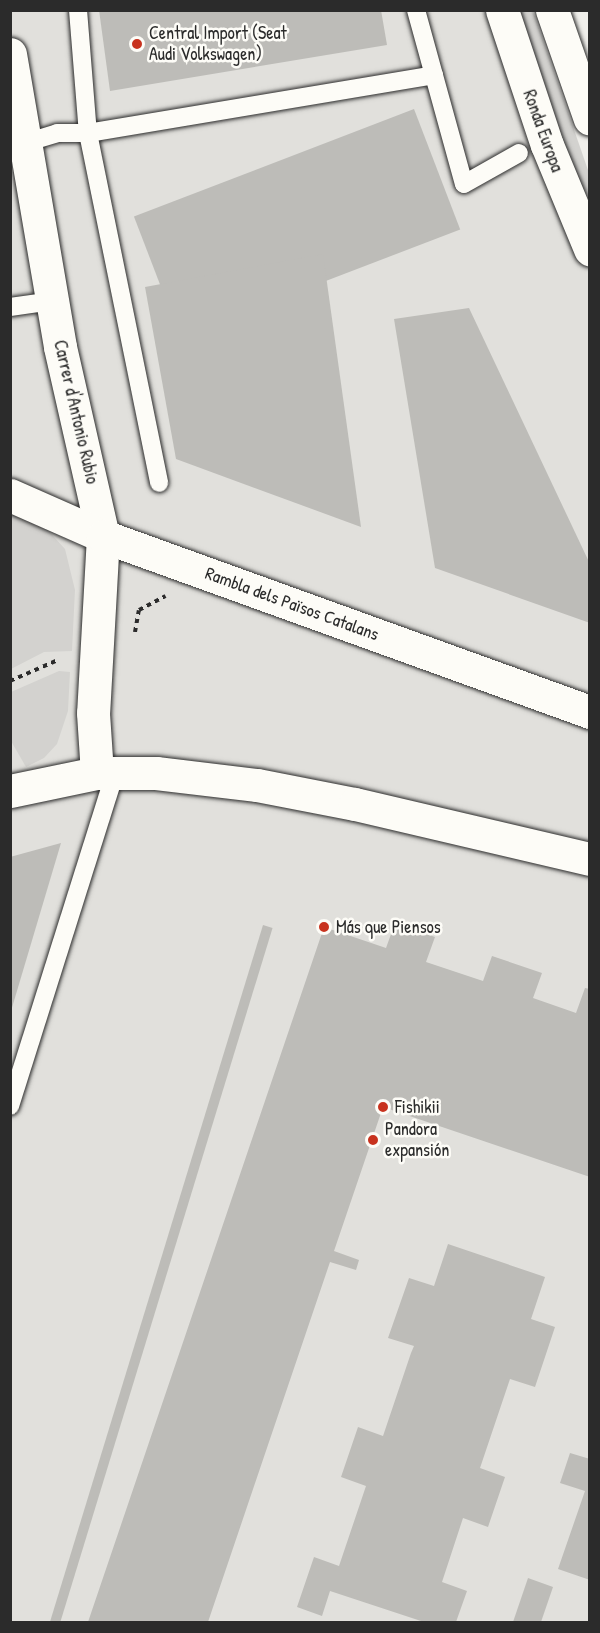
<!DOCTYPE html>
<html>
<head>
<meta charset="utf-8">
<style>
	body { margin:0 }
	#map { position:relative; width:600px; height:1633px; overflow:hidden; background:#f0efeb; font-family:"Patrick Hand",sans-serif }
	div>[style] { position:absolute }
	.built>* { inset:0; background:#e1e0dc }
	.green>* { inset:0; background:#d3d2cf }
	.building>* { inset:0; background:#bdbcb8; transform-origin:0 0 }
	.path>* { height:4px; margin-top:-2px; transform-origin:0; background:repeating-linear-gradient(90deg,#2b2b2b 0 4.5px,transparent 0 9px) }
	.roads { filter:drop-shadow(0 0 2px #2b2b2b) drop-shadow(0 0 2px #2b2b2b) }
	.lane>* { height:18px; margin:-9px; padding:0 9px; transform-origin:9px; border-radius:9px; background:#fdfcf7 }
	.street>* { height:33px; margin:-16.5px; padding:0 16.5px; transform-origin:16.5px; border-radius:16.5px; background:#fdfcf7 }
	.secondary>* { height:33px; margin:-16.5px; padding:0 16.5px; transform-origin:16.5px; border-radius:16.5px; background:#fdfcf7 }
	.dots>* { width:16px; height:16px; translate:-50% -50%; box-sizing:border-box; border:3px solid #fdfcf7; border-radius:50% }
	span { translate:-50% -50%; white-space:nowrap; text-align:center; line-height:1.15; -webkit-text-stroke:5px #fdfcf7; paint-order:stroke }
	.poi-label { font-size:18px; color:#2b2b2b }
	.left { translate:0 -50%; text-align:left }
	.street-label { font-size:18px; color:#2b2b2b }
	.frame { position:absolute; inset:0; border:12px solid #2b2b2b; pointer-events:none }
</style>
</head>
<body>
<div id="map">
	<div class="built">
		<div style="clip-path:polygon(11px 11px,528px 11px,590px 185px,589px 1622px,11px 1622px)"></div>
	</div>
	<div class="green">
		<div style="clip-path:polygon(520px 11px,533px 11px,589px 173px,589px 207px,538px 71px)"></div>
		<div style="clip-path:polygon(11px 511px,42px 524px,65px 549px,75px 590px,72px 651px,44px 652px,11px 669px)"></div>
		<div style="clip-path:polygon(59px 671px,70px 672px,68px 711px,57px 744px,44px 758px,26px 767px,11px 741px,11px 692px)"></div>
	</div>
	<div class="building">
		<div style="clip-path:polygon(99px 10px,381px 10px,387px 45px,110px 91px)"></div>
		<div style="left:414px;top:109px;width:129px;height:300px;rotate:69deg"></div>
		<div style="clip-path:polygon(323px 254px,361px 527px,176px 459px,145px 287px)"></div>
		<div style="clip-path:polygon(469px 308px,590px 564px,590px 623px,435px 568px,394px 319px)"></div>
		<div style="clip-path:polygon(61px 843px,11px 1011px,10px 1011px,10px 857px)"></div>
		<div style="clip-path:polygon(395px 923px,435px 937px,426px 962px,483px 981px,492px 956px,542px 973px,533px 998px,576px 1013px,585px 988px,590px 989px,590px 1177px,383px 1107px,334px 1251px,359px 1260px,356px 1270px,330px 1262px,208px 1622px,88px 1622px,324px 927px,386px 948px)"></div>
		<div style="left:263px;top:925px;width:10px;height:735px;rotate:17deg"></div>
		<div style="clip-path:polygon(448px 1244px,545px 1277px,531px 1319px,555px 1327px,535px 1387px,510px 1379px,480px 1468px,505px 1477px,488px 1527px,463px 1518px,442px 1582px,467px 1591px,456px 1622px,424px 1622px,330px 1591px,322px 1616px,297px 1607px,314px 1557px,339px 1566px,366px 1486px,341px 1477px,358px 1427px,383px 1436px,411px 1353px,414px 1346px,388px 1338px,409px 1278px,434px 1286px)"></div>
		<div style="clip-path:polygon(570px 1453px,590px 1459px,590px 1580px,558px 1569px,585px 1491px,560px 1483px)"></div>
		<div style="clip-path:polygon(528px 1578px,553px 1587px,541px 1622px,513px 1622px)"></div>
	</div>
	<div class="path">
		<div style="left:135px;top:632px;width:22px;rotate:-80deg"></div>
		<div style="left:139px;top:610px;width:30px;rotate:-28deg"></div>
		<div style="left:10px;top:681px;width:52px;rotate:-23.6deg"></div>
	</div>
	<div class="roads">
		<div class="lane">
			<div style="left:78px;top:10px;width:123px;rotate:85.4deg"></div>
			<div style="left:88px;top:133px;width:357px;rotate:78.5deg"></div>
			<div style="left:416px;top:10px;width:180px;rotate:74.6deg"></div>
			<div style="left:464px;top:184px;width:63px;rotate:-29.4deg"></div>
			<div style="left:25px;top:143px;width:34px;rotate:-17deg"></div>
			<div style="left:57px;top:133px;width:31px"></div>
			<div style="left:88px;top:133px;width:351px;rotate:-9.5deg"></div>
			<div style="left:10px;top:307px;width:42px;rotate:-8.1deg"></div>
			<div style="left:10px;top:1106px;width:349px;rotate:-72.5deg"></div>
		</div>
		<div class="street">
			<div style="left:10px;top:54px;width:297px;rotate:80.3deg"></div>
			<div style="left:60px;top:347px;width:194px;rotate:77.2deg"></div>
			<div style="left:103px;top:536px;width:177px;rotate:93.2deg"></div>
			<div style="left:93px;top:713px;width:60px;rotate:86.2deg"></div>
			<div style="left:10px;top:495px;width:102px;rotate:23.8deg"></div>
			<div style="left:103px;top:536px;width:518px;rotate:19.87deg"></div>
			<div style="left:10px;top:791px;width:89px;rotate:-11.7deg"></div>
			<div style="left:97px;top:773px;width:59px"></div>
			<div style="left:156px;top:773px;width:102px;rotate:6.8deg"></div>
			<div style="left:257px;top:785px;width:100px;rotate:11deg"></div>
			<div style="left:355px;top:804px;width:241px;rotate:13.2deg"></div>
		</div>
		<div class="secondary">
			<div style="left:502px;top:10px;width:142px;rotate:71.6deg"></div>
			<div style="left:547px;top:145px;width:113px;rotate:67.5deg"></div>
			<div style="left:552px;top:10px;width:115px;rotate:70.8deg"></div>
		</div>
	</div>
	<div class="dots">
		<div style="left:137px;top:44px;background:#c8321e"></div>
		<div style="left:324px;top:927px;background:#c8321e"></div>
		<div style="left:383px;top:1107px;background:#c8321e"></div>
		<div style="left:373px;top:1140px;background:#c8321e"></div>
	</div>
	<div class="poi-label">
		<span class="left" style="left:149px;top:44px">Central Import (Seat<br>Audi Volkswagen)</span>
		<span class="left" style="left:336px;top:927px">Más que Piensos</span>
		<span class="left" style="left:395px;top:1107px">Fishikii</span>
		<span class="left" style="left:385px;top:1140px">Pandora<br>expansión</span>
	</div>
	<div class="street-label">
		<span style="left:543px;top:131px;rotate:70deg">Ronda Europa</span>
		<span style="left:76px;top:412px;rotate:77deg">Carrer d'Antonio Rubio</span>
		<span style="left:292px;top:604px;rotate:20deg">Rambla dels Països Catalans</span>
	</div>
	<div class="frame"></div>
</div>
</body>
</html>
